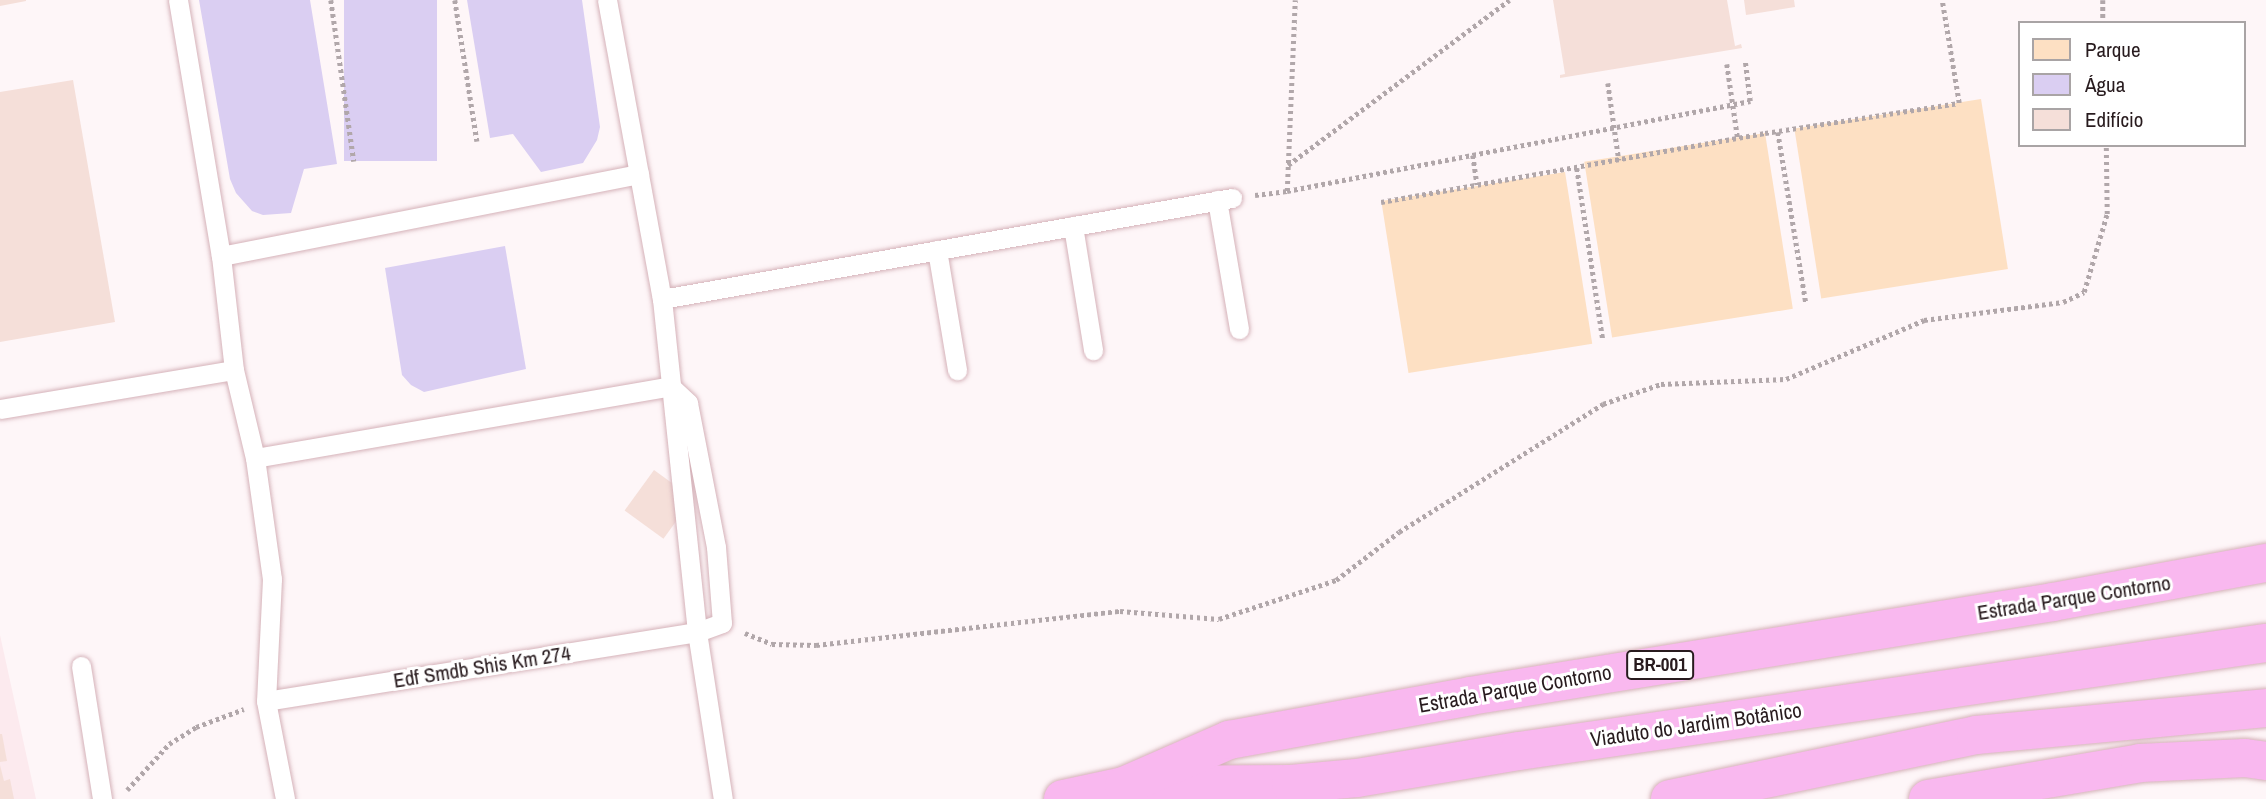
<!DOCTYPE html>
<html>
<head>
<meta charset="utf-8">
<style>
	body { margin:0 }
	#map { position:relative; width:2266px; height:799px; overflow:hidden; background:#fef6f8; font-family:"Archivo Narrow",sans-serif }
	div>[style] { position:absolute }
	.built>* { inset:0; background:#fceaee }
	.green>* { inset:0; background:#fde0c3; transform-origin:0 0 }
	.water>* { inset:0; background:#dacef2; transform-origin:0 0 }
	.building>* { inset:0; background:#f5dfd9; transform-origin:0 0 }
	.path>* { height:4.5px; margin-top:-2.25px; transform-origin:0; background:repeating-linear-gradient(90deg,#b1a7aa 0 3.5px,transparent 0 7px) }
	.roads { filter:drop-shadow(0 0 2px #d5b2b9) drop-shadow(0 0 2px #d5b2b9) }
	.lane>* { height:19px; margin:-9.5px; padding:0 9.5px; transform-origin:9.5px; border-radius:9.5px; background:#fff }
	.highway>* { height:38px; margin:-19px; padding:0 19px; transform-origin:19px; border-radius:19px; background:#f9b8ef }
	span { translate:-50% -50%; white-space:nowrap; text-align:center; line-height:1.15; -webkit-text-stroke:6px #fff; paint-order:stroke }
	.shield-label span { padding:2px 5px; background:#fff; border:2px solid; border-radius:5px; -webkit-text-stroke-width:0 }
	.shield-label { font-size:19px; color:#281b1e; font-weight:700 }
	.street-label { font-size:21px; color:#281b1e }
	.legend { position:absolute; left:2018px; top:21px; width:228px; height:126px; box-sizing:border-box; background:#fff; border:2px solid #a9a4a5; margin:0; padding:9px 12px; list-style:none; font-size:21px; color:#281b1e }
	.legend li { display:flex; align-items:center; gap:14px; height:35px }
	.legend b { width:35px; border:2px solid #a9a4a5 }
</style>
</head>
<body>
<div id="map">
	<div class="built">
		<div style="clip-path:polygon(0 635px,36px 799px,0 799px)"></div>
	</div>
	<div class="green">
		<div style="left:1981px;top:99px;width:172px;height:189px;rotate:81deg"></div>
		<div style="left:1765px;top:133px;width:178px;height:183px;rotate:81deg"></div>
		<div style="left:1565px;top:172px;width:174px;height:186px;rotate:81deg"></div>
	</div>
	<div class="water">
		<div style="clip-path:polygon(199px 0,310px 0,337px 164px,304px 169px,291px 213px,263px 215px,252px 211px,236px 193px,230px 179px)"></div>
		<div style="left:344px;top:0;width:93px;height:161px"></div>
		<div style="clip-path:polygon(467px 0,582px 0,600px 127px,597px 140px,583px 163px,541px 172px,513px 134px,490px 138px)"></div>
		<div style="clip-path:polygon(505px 246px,526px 369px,424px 392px,411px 385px,402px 375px,385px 268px)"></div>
	</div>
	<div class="building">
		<div style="clip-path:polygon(0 0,26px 0,26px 1px,0 6px)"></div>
		<div style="clip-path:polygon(1553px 0,1727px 0,1735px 46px,1741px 44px,1742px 48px,1560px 78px,1560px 75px,1565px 74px)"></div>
		<div style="clip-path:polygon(1744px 0,1794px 0,1795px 7px,1746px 15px)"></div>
		<div style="clip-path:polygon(73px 80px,115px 322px,0 342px,0 92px)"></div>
		<div style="left:654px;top:470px;width:48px;height:50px;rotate:36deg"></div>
		<div style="clip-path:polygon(0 734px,2px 734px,7px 761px,0 762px)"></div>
		<div style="clip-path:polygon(0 765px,4px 781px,10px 779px,14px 799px,0 799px)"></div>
	</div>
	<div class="path">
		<div style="left:331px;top:0;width:163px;rotate:81.9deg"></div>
		<div style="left:455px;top:0;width:143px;rotate:81.1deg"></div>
		<div style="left:2103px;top:0;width:23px;rotate:90deg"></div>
		<div style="left:1727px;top:64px;width:76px;rotate:81.7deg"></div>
		<div style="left:1608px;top:83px;width:78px;rotate:81.9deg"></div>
		<div style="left:1778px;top:132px;width:173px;rotate:80.7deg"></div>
		<div style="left:1473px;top:155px;width:30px;rotate:82deg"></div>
		<div style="left:1288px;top:165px;width:276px;rotate:-36.7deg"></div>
		<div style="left:1577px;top:168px;width:174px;rotate:81.4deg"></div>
		<div style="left:1287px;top:191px;width:472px;rotate:-11deg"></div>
		<div style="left:1750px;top:101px;width:40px;rotate:-97.1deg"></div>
		<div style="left:1255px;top:195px;width:32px;rotate:-7deg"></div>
		<div style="left:1287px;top:191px;width:191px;rotate:-87.6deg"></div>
		<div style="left:1381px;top:202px;width:390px;rotate:-10.2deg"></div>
		<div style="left:1765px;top:133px;width:196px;rotate:-8.8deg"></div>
		<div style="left:1959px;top:103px;width:104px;rotate:-99.4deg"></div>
		<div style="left:745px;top:633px;width:29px;rotate:22deg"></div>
		<div style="left:772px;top:644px;width:44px;rotate:1.3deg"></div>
		<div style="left:816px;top:645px;width:306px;rotate:-6.4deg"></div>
		<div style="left:1120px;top:611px;width:99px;rotate:4.6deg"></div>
		<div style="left:1219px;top:619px;width:123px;rotate:-18.4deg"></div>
		<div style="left:1336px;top:580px;width:79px;rotate:-37.3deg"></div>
		<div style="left:1399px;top:532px;width:241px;rotate:-32.1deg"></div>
		<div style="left:1603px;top:404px;width:61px;rotate:-19deg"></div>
		<div style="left:1661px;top:384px;width:125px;rotate:-2.3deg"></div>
		<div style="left:1786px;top:379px;width:150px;rotate:-23.1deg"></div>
		<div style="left:1924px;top:320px;width:140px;rotate:-7.4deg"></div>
		<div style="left:2063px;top:302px;width:23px;rotate:-25deg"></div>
		<div style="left:2084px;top:292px;width:81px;rotate:-73.6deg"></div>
		<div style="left:2107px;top:214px;width:69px;rotate:-90.8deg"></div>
		<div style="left:127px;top:790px;width:62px;rotate:-47.6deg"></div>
		<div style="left:169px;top:744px;width:32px;rotate:-32deg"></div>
		<div style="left:196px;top:727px;width:51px;rotate:-20.6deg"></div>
	</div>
	<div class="roads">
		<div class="lane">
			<div style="left:178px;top:0;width:260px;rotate:80.5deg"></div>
			<div style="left:221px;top:256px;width:115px;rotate:83.5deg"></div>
			<div style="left:234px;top:370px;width:90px;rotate:76.6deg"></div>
			<div style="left:255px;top:458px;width:122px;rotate:82deg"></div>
			<div style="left:272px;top:579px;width:122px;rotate:92.8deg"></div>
			<div style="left:266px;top:701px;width:100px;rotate:79deg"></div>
			<div style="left:607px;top:0;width:304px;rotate:79.6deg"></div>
			<div style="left:662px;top:299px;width:335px;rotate:84deg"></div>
			<div style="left:697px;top:632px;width:169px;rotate:81.2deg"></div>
			<div style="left:1217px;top:200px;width:131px;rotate:80.3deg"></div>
			<div style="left:1073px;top:226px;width:126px;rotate:80.8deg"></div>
			<div style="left:937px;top:250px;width:122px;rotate:80.5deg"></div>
			<div style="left:221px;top:256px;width:426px;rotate:-11.1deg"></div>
			<div style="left:662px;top:299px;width:579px;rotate:-10.05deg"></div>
			<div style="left:0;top:409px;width:237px;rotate:-9.5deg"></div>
			<div style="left:255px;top:458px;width:421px;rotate:-9.8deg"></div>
			<div style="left:670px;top:386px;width:25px;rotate:43deg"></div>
			<div style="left:688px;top:403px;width:147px;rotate:79deg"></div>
			<div style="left:716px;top:547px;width:76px;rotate:85.5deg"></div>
			<div style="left:722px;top:623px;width:27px;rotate:160deg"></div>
			<div style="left:697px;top:632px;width:436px;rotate:170.9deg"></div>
			<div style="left:81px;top:666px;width:135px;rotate:81deg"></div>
		</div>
		<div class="highway">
			<div style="left:1140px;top:785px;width:151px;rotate:-0.4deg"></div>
			<div style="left:1291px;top:784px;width:66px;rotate:-5.2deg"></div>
			<div style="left:1357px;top:778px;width:164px;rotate:-9.5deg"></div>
			<div style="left:1519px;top:751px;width:755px;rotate:-8.23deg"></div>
			<div style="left:1063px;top:799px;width:62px;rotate:-12deg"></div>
			<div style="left:1124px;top:786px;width:115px;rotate:-23.7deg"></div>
			<div style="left:1229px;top:740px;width:245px;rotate:-10.3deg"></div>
			<div style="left:1470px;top:696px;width:591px;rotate:-9.16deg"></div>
			<div style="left:2053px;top:602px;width:217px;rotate:-10.4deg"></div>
			<div style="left:1670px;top:799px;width:313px;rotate:-11.8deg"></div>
			<div style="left:1976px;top:735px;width:291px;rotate:-5.3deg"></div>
			<div style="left:1928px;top:799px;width:215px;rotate:-9.6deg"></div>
			<div style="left:2140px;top:763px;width:105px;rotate:-2.7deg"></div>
			<div style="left:2245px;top:758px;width:21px;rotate:8deg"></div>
		</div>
	</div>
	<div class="shield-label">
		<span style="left:1660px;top:665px">BR-001</span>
	</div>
	<div class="street-label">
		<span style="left:2074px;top:598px;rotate:-9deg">Estrada Parque Contorno</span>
		<span style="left:482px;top:667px;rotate:-9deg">Edf Smdb Shis Km 274</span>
		<span style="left:1515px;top:689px;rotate:-10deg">Estrada Parque Contorno</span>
		<span style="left:1696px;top:725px;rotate:-8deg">Viaduto do Jardim Botânico</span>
	</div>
	<ul class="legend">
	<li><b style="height:19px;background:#fde0c3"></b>Parque</li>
	<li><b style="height:19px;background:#dacef2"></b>Água</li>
	<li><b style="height:19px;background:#f5dfd9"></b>Edifício</li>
	</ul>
</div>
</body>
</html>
